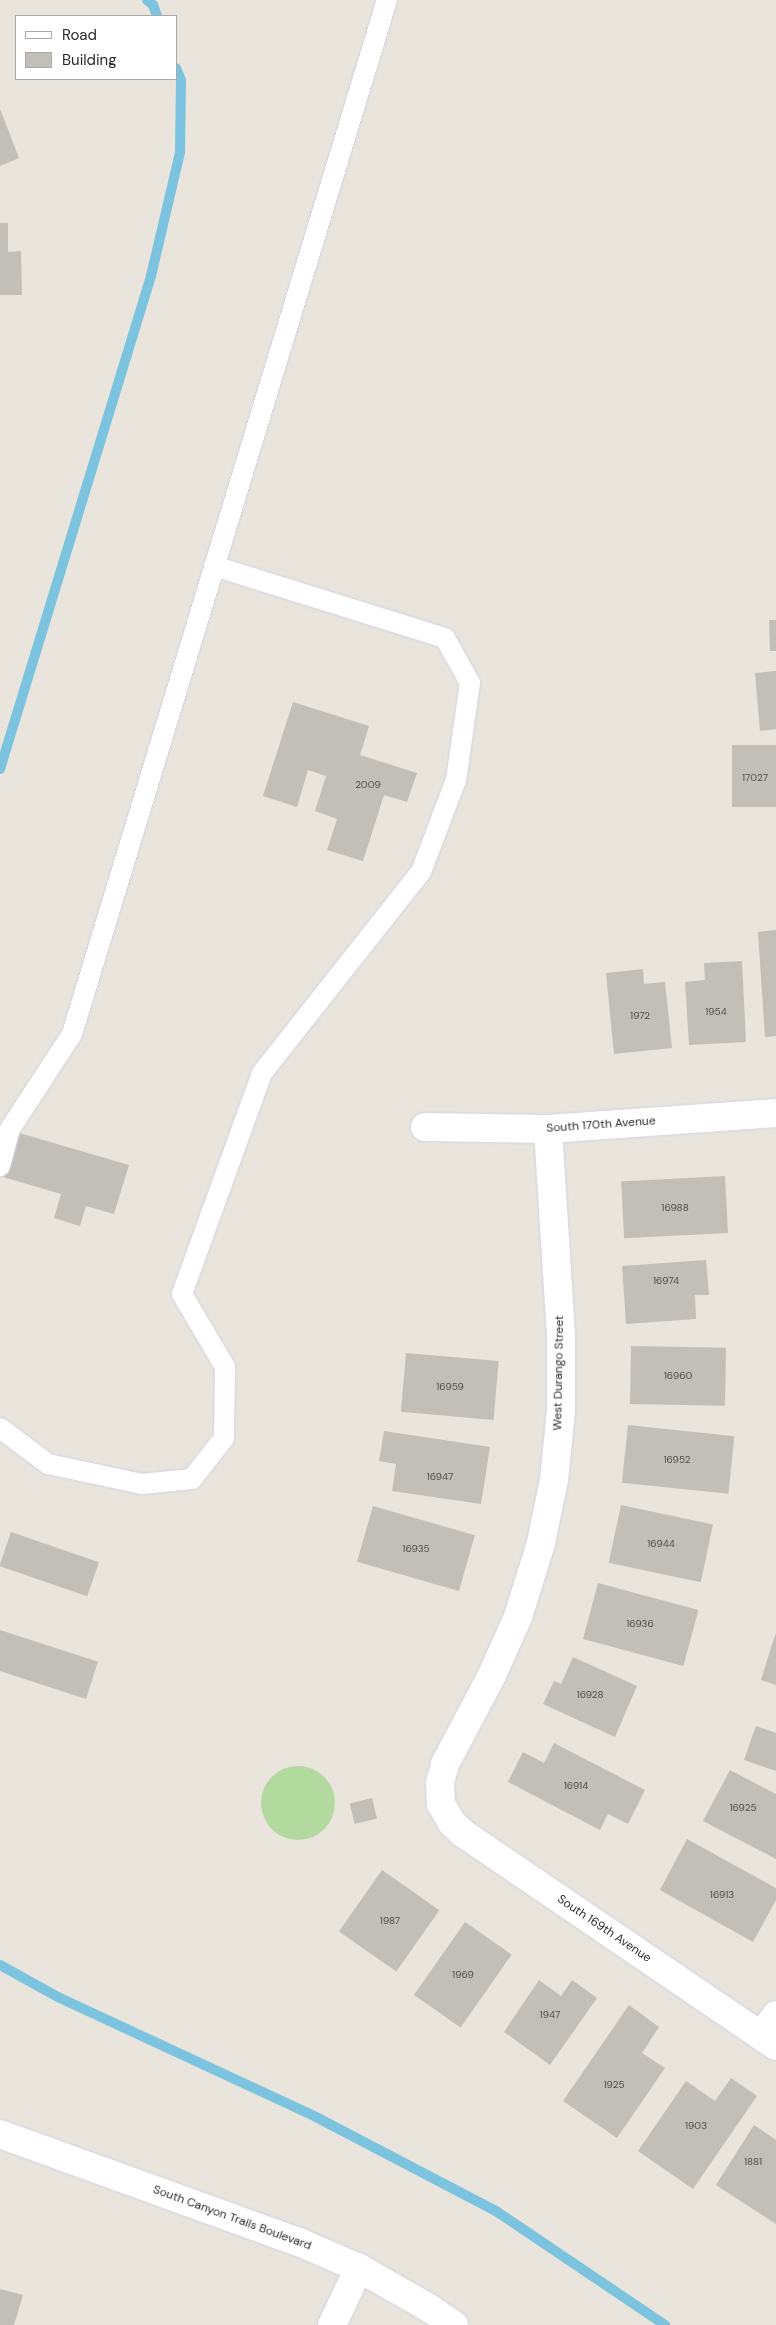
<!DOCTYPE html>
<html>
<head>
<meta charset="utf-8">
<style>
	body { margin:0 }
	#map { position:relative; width:776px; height:2325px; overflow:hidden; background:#e9e4dc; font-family:"DM Sans",sans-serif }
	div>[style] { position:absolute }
	.green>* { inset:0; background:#b2da9f }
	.round { border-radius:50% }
	.stream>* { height:10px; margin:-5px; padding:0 5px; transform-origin:5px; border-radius:5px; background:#7bc3df }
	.building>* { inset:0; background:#c2beb8; transform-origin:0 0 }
	.roads { filter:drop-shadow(0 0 1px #d2d4e0) drop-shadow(0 0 1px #d2d4e0) }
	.service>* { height:20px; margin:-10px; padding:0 10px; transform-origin:10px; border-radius:10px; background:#fff }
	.minor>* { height:28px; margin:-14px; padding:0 14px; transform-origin:14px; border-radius:14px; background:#fff }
	.tertiary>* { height:28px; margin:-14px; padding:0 14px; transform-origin:14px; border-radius:14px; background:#fff }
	span { translate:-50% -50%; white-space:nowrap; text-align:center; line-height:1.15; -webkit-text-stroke:5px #fff; paint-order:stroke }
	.number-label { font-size:10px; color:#4f4e4d }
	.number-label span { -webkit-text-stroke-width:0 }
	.street-label { font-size:12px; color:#292929 }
	.legend { position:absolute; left:15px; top:15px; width:162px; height:65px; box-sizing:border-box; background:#fff; border:1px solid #a9a9a9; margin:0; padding:6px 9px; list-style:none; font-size:15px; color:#292929 }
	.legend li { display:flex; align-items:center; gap:10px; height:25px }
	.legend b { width:25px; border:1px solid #a9a9a9 }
</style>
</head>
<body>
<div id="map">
	<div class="green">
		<div class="round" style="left:261px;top:1766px;width:74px;height:74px"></div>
	</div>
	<div class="stream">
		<div style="left:147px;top:0;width:8px;rotate:40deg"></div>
		<div style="left:153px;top:5px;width:12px;rotate:70deg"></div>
		<div style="left:0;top:769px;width:516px;rotate:-72.97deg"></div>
		<div style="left:151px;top:276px;width:127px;rotate:-76.8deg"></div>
		<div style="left:180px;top:152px;width:72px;rotate:-89.2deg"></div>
		<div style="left:181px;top:80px;width:13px;rotate:-113deg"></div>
		<div style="left:0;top:1965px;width:68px;rotate:28.8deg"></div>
		<div style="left:60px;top:1998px;width:282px;rotate:24.9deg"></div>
		<div style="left:316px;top:2117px;width:203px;rotate:27.6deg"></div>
		<div style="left:496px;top:2211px;width:204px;rotate:34deg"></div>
	</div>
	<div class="building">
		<div style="clip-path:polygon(0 109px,19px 158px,0 166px)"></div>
		<div style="clip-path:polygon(0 223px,8px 223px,8px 252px,21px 251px,22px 295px,0 295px)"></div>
		<div style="clip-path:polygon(769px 620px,776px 620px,776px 651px,770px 651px)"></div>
		<div style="clip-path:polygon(776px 671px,776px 729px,760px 731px,755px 673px)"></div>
		<div style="clip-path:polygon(293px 702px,369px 726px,360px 755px,417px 773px,407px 802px,384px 795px,363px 861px,327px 850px,337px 819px,315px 811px,326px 776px,308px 770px,297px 807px,263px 796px)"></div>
		<div style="left:776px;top:745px;width:62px;height:44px;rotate:90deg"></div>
		<div style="clip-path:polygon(776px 930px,776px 1036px,765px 1037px,758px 932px)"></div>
		<div style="clip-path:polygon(742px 961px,746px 1042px,689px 1045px,685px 982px,705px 980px,704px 963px)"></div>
		<div style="clip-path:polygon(643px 969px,644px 984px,665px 982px,672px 1048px,614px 1054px,606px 973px)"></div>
		<div style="clip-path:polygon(16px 1132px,129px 1165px,114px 1214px,86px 1206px,80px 1226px,54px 1218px,61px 1194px,3px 1177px)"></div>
		<div style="left:725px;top:1176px;width:57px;height:104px;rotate:87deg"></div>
		<div style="clip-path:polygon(706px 1260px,709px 1295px,695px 1295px,696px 1319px,626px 1324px,622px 1266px)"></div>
		<div style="left:631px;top:1346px;width:95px;height:58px;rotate:1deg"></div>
		<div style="left:406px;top:1353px;width:93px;height:59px;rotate:5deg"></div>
		<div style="left:628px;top:1425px;width:107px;height:58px;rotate:6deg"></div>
		<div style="clip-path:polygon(384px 1431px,490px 1447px,481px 1504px,392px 1491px,396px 1464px,379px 1461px)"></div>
		<div style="left:621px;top:1505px;width:94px;height:59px;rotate:12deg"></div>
		<div style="left:373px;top:1506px;width:106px;height:58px;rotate:16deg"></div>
		<div style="left:11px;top:1532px;width:93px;height:36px;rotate:19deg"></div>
		<div style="left:598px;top:1583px;width:104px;height:58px;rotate:15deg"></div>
		<div style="left:0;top:1630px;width:103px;height:39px;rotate:18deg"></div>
		<div style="clip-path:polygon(776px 1632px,776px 1685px,761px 1680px)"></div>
		<div style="clip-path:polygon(573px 1657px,637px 1686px,615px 1737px,543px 1704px,554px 1681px,561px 1684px)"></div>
		<div style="clip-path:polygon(756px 1726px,776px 1733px,776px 1771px,744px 1760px)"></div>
		<div style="clip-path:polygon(554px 1743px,645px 1790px,628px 1824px,608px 1814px,600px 1830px,508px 1782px,523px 1752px,544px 1763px)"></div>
		<div style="clip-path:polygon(730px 1770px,776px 1794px,776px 1859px,703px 1821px)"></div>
		<div style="left:372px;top:1798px;width:21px;height:23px;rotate:76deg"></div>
		<div style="clip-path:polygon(687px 1839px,776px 1888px,776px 1900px,753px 1942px,660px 1890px)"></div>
		<div style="left:382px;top:1870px;width:70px;height:75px;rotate:35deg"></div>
		<div style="left:465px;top:1922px;width:57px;height:89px;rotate:35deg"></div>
		<div style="clip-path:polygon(539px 1980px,561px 1996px,572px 1980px,597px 1998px,550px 2065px,504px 2032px)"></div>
		<div style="clip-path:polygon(629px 2005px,659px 2027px,642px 2053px,665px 2068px,617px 2138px,563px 2101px)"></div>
		<div style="clip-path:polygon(731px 2078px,757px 2096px,693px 2189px,638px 2151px,686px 2081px,715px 2101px)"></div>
		<div style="clip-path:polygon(754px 2125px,776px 2140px,776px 2224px,716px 2185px)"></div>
		<div style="clip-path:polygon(0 2289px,23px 2295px,14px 2325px,0 2325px)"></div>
	</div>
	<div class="roads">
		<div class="service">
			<div style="left:0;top:1166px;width:38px;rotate:-75deg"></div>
			<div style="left:10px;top:1129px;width:113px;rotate:-56.9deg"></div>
			<div style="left:72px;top:1034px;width:1081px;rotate:-73.06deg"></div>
			<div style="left:0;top:1428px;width:60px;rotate:36.9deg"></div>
			<div style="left:48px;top:1464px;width:96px;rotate:12deg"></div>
			<div style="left:142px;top:1484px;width:50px;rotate:-5.7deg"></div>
			<div style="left:192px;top:1479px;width:52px;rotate:-52deg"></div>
			<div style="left:224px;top:1438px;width:71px;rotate:-89.2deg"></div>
			<div style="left:225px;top:1367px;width:85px;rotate:-120.5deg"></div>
			<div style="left:182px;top:1294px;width:235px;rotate:-70.1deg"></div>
			<div style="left:262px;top:1073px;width:256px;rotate:-51.7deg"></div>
			<div style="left:421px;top:872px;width:98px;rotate:-69.2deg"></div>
			<div style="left:456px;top:780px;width:98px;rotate:-81.8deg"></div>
			<div style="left:470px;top:683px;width:51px;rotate:-119.1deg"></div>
			<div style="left:445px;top:638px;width:242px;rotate:-162.7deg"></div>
		</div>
		<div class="minor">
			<div style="left:425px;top:1127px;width:123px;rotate:0.9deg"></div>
			<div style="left:548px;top:1129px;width:229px;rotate:-4deg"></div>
			<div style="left:548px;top:1129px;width:207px;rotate:86.4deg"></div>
			<div style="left:561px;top:1336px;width:74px;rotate:90deg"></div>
			<div style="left:561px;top:1410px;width:70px;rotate:95.7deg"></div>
			<div style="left:554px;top:1480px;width:64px;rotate:101.7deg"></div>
			<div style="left:541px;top:1543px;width:77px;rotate:107.3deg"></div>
			<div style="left:518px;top:1617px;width:66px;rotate:114.2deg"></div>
			<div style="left:491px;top:1677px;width:98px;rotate:117.9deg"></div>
			<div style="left:445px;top:1764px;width:20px;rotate:105deg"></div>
			<div style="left:440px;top:1783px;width:21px;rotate:87deg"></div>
			<div style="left:441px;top:1804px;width:22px;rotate:60deg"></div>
			<div style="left:452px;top:1823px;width:16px;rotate:43deg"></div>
			<div style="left:464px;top:1834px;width:377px;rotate:34.2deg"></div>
			<div style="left:761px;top:2036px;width:26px;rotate:-54deg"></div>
			<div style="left:332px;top:2325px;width:63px;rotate:-64.7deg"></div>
		</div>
		<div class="tertiary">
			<div style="left:0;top:2134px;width:318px;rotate:19.9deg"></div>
			<div style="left:299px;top:2242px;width:65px;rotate:23.4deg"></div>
			<div style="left:359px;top:2268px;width:81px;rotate:29.7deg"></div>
			<div style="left:429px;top:2308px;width:30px;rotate:34deg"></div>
		</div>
	</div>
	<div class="number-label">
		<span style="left:755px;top:778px">17027</span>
		<span style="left:368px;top:785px">2009</span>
		<span style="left:716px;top:1012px">1954</span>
		<span style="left:640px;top:1016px">1972</span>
		<span style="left:675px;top:1208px">16988</span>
		<span style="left:666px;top:1281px">16974</span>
		<span style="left:678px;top:1376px">16960</span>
		<span style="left:450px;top:1387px">16959</span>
		<span style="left:677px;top:1460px">16952</span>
		<span style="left:440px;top:1477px">16947</span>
		<span style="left:661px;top:1544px">16944</span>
		<span style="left:416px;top:1549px">16935</span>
		<span style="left:640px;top:1624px">16936</span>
		<span style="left:590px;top:1695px">16928</span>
		<span style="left:576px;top:1786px">16914</span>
		<span style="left:743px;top:1808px">16925</span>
		<span style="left:722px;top:1895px">16913</span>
		<span style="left:390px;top:1921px">1987</span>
		<span style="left:463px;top:1975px">1969</span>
		<span style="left:550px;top:2015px">1947</span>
		<span style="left:614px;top:2085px">1925</span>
		<span style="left:696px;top:2126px">1903</span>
		<span style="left:753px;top:2162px">1881</span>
	</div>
	<div class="street-label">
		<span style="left:601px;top:1125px;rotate:-4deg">South 170th Avenue</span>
		<span style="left:559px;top:1373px;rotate:-89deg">West Durango Street</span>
		<span style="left:604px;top:1929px;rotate:34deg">South 169th Avenue</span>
		<span style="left:232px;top:2218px;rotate:20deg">South Canyon Trails Boulevard</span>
	</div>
	<ul class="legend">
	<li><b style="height:6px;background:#fff"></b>Road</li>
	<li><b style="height:14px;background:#c2beb8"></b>Building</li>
	</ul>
</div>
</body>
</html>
